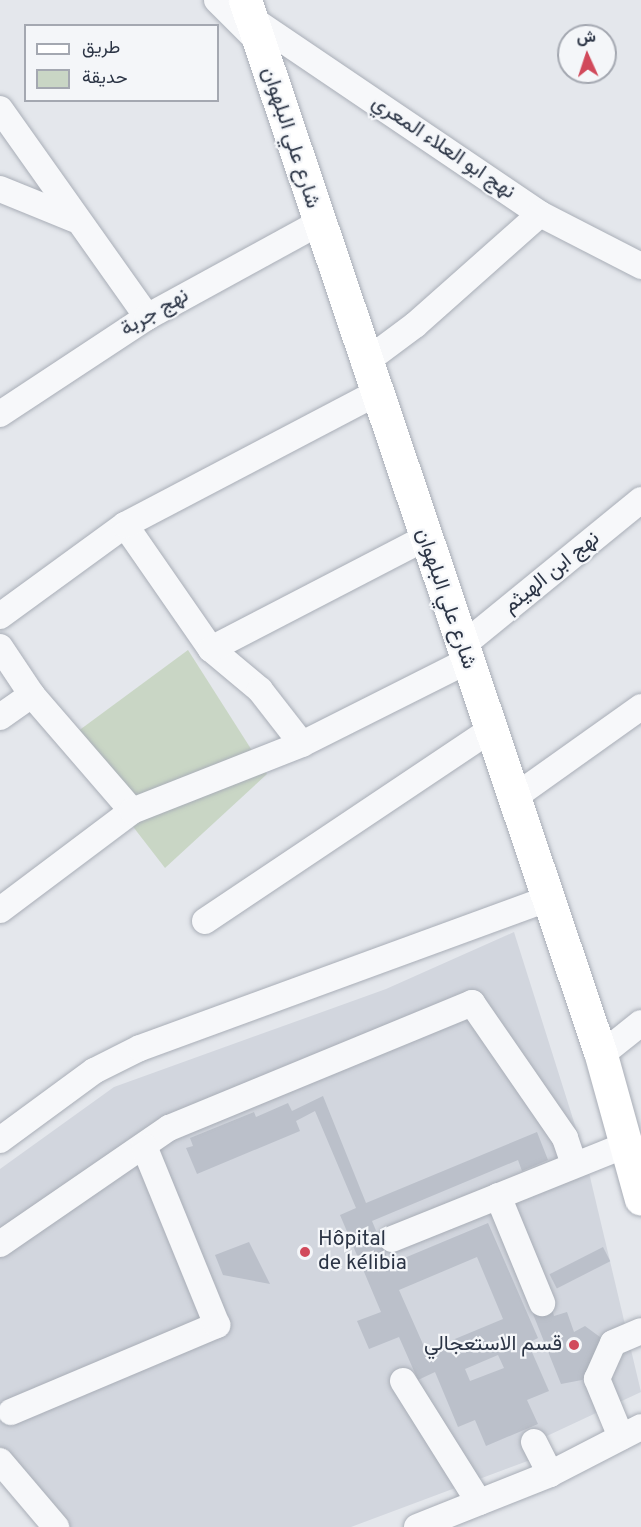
<!DOCTYPE html>
<html>
<head>
<meta charset="utf-8">
<style>
	body { margin:0 }
	#map { position:relative; width:641px; height:1527px; overflow:hidden; background:#e4e7ec; font-family:Overpass,Vazirmatn,sans-serif }
	div>[style] { position:absolute }
	.built>* { inset:0; background:#d2d6de }
	.green>* { inset:0; background:#c9d6c5 }
	.building>* { inset:0; background:#bbc0ca; transform-origin:0 0 }
	.roads { filter:drop-shadow(0 0 2px #a9aeb7) drop-shadow(0 0 2px #a9aeb7) }
	.minor>* { height:26px; margin:-13px; padding:0 13px; transform-origin:13px; border-radius:13px; background:#f7f8fa }
	.major>* { height:33px; margin:-16.5px; padding:0 16.5px; transform-origin:16.5px; border-radius:16.5px; background:#fff }
	.dots>* { width:16px; height:16px; translate:-50% -50%; box-sizing:border-box; border:3px solid #f4f6f9; border-radius:50% }
	span { translate:-50% -50%; white-space:nowrap; text-align:center; line-height:1.15; -webkit-text-stroke:4.5px #f4f6f9; paint-order:stroke }
	.street-label { font-size:21px; color:#2b3445 }
	.poi-label { font-size:21px; color:#2b3445 }
	.left { translate:0 -50%; text-align:left }
	.right { translate:-100% -50%; text-align:right }
	.legend { position:absolute; left:24px; top:24px; width:195px; height:78px; box-sizing:border-box; background:#f4f6f9; border:2px solid #a4a8b1; margin:0; padding:8px 10px; list-style:none; font-size:18px; color:#2b3445 }
	.legend li { display:flex; align-items:center; gap:12px; height:30px }
	.legend b { width:30px; border:2px solid #a4a8b1 }
	.north { position:absolute; left:557px; top:24px; width:60px; height:60px; box-sizing:border-box; background:#f4f6f9; border:2px solid #a4a8b1; border-radius:50%; rotate:357deg; font-size:16px; font-weight:700; line-height:24px; text-align:center; color:#2b3445 }
	.north::after { content:''; display:block; margin:auto; width:21px; height:27px; background:#d1495b; clip-path:polygon(50% 0,100% 100%,50% 72%,0 100%) }
</style>
</head>
<body>
<div id="map">
	<div class="built">
		<div style="clip-path:polygon(514px 932px,586px 1160px,641px 1392px,534px 1442px,533px 1459px,351px 1527px,55px 1527px,0 1480px,0 1169px,114px 1087px,386px 989px)"></div>
	</div>
	<div class="green">
		<div style="clip-path:polygon(188px 650px,267px 774px,165px 868px,66px 740px)"></div>
	</div>
	<div class="building">
		<div style="clip-path:polygon(evenodd,323px 1096px,366px 1203px,537px 1132px,548px 1160px,522px 1171px,518px 1160px,372px 1221px,390px 1264px,488px 1223px,538px 1338px,528px 1343px,549px 1391px,527px 1400px,538px 1424px,486px 1446px,475px 1420px,458px 1427px,435px 1372px,418px 1380px,399px 1337px,369px 1349px,357px 1321px,381px 1312px,340px 1215px,356px 1208px,315px 1111px,296px 1121px,300px 1131px,197px 1174px,186px 1148px,193px 1146px,190px 1138px,254px 1112px,256px 1117px,288px 1103px,292px 1111px,323px 1096px,477px 1257px,503px 1319px,426px 1351px,399px 1290px,477px 1257px,323px 1096px,498px 1355px,504px 1368px,470px 1381px,465px 1369px,498px 1355px)"></div>
		<div style="clip-path:polygon(249px 1242px,270px 1284px,223px 1275px,215px 1255px)"></div>
		<div style="left:603px;top:1247px;width:16px;height:60px;rotate:63deg"></div>
		<div style="clip-path:polygon(551px 1305px,554px 1316px,567px 1312px,574px 1332px,585px 1326px,604px 1340px,587px 1379px,561px 1384px,533px 1314px)"></div>
	</div>
	<div class="roads">
		<div class="minor">
			<div style="left:217px;top:0;width:57px;rotate:45deg"></div>
			<div style="left:252px;top:19px;width:348px;rotate:34.1deg"></div>
			<div style="left:540px;top:214px;width:114px;rotate:27.2deg"></div>
			<div style="left:0;top:109px;width:255px;rotate:54.7deg"></div>
			<div style="left:0;top:189px;width:80px;rotate:22.1deg"></div>
			<div style="left:364px;top:363px;width:64px;rotate:-36.7deg"></div>
			<div style="left:415px;top:325px;width:167px;rotate:-41.6deg"></div>
			<div style="left:0;top:414px;width:176px;rotate:-33.4deg"></div>
			<div style="left:147px;top:317px;width:194px;rotate:-28.7deg"></div>
			<div style="left:125px;top:525px;width:151px;rotate:55.3deg"></div>
			<div style="left:211px;top:649px;width:64px;rotate:39.9deg"></div>
			<div style="left:260px;top:690px;width:68px;rotate:52.1deg"></div>
			<div style="left:0;top:616px;width:155px;rotate:-36.1deg"></div>
			<div style="left:125px;top:525px;width:282px;rotate:-27.7deg"></div>
			<div style="left:462px;top:646px;width:231px;rotate:-39.2deg"></div>
			<div style="left:0;top:647px;width:58px;rotate:56.3deg"></div>
			<div style="left:32px;top:695px;width:153px;rotate:49.2deg"></div>
			<div style="left:132px;top:811px;width:165px;rotate:143.1deg"></div>
			<div style="left:211px;top:649px;width:239px;rotate:-27.4deg"></div>
			<div style="left:0;top:717px;width:39px;rotate:-35deg"></div>
			<div style="left:513px;top:798px;width:157px;rotate:-35.4deg"></div>
			<div style="left:132px;top:811px;width:183px;rotate:-21.5deg"></div>
			<div style="left:302px;top:744px;width:185px;rotate:-26.7deg"></div>
			<div style="left:205px;top:921px;width:342px;rotate:-33.8deg"></div>
			<div style="left:601px;top:1055px;width:51px;rotate:-38.7deg"></div>
			<div style="left:0;top:1140px;width:117px;rotate:-36.3deg"></div>
			<div style="left:94px;top:1071px;width:51px;rotate:-26.6deg"></div>
			<div style="left:140px;top:1048px;width:434px;rotate:-20.1deg"></div>
			<div style="left:498px;top:1196px;width:116px;rotate:67.6deg"></div>
			<div style="left:392px;top:1239px;width:252px;rotate:-21.9deg"></div>
			<div style="left:0;top:1244px;width:205px;rotate:-34.5deg"></div>
			<div style="left:169px;top:1128px;width:328px;rotate:-22.4deg"></div>
			<div style="left:472px;top:1003px;width:164px;rotate:55.4deg"></div>
			<div style="left:565px;top:1138px;width:28px;rotate:71deg"></div>
			<div style="left:403px;top:1381px;width:143px;rotate:57.9deg"></div>
			<div style="left:11px;top:1412px;width:224px;rotate:-22.9deg"></div>
			<div style="left:217px;top:1325px;width:193px;rotate:-112.2deg"></div>
			<div style="left:621px;top:1437px;width:63px;rotate:-112.5deg"></div>
			<div style="left:597px;top:1379px;width:39px;rotate:-66deg"></div>
			<div style="left:613px;top:1343px;width:30px;rotate:-23deg"></div>
			<div style="left:534px;top:1442px;width:36px;rotate:63deg"></div>
			<div style="left:0;top:1461px;width:87px;rotate:49.7deg"></div>
			<div style="left:417px;top:1527px;width:143px;rotate:-21.7deg"></div>
			<div style="left:550px;top:1474px;width:102px;rotate:-27.3deg"></div>
		</div>
		<div class="major">
			<div style="left:245px;top:0;width:1113px;rotate:71.35deg"></div>
			<div style="left:601px;top:1055px;width:149px;rotate:74.5deg"></div>
		</div>
	</div>
	<div class="dots">
		<div style="left:305px;top:1252px;background:#d1495b"></div>
		<div style="left:574px;top:1345px;background:#d1495b"></div>
	</div>
	<div class="street-label">
		<span style="left:290px;top:138px;rotate:72deg">شارع علي البلهوان</span>
		<span style="left:443px;top:148px;rotate:34deg">نهج ابو العلاء المعري</span>
		<span style="left:155px;top:313px;rotate:-30deg">نهج جربة</span>
		<span style="left:552px;top:573px;rotate:-39deg">نهج ابن الهيثم</span>
		<span style="left:445px;top:599px;rotate:71deg">شارع علي البلهوان</span>
	</div>
	<div class="poi-label">
		<span class="left" style="left:318px;top:1252px">Hôpital<br>de kélibia</span>
		<span class="right" style="left:562px;top:1345px">قسم الاستعجالي</span>
	</div>
	<ul class="legend">
	<li><b style="height:8px;background:#fff"></b>طريق</li>
	<li><b style="height:16px;background:#c9d6c5"></b>حديقة</li>
	</ul>
	<div class="north">ش</div>
</div>
</body>
</html>
